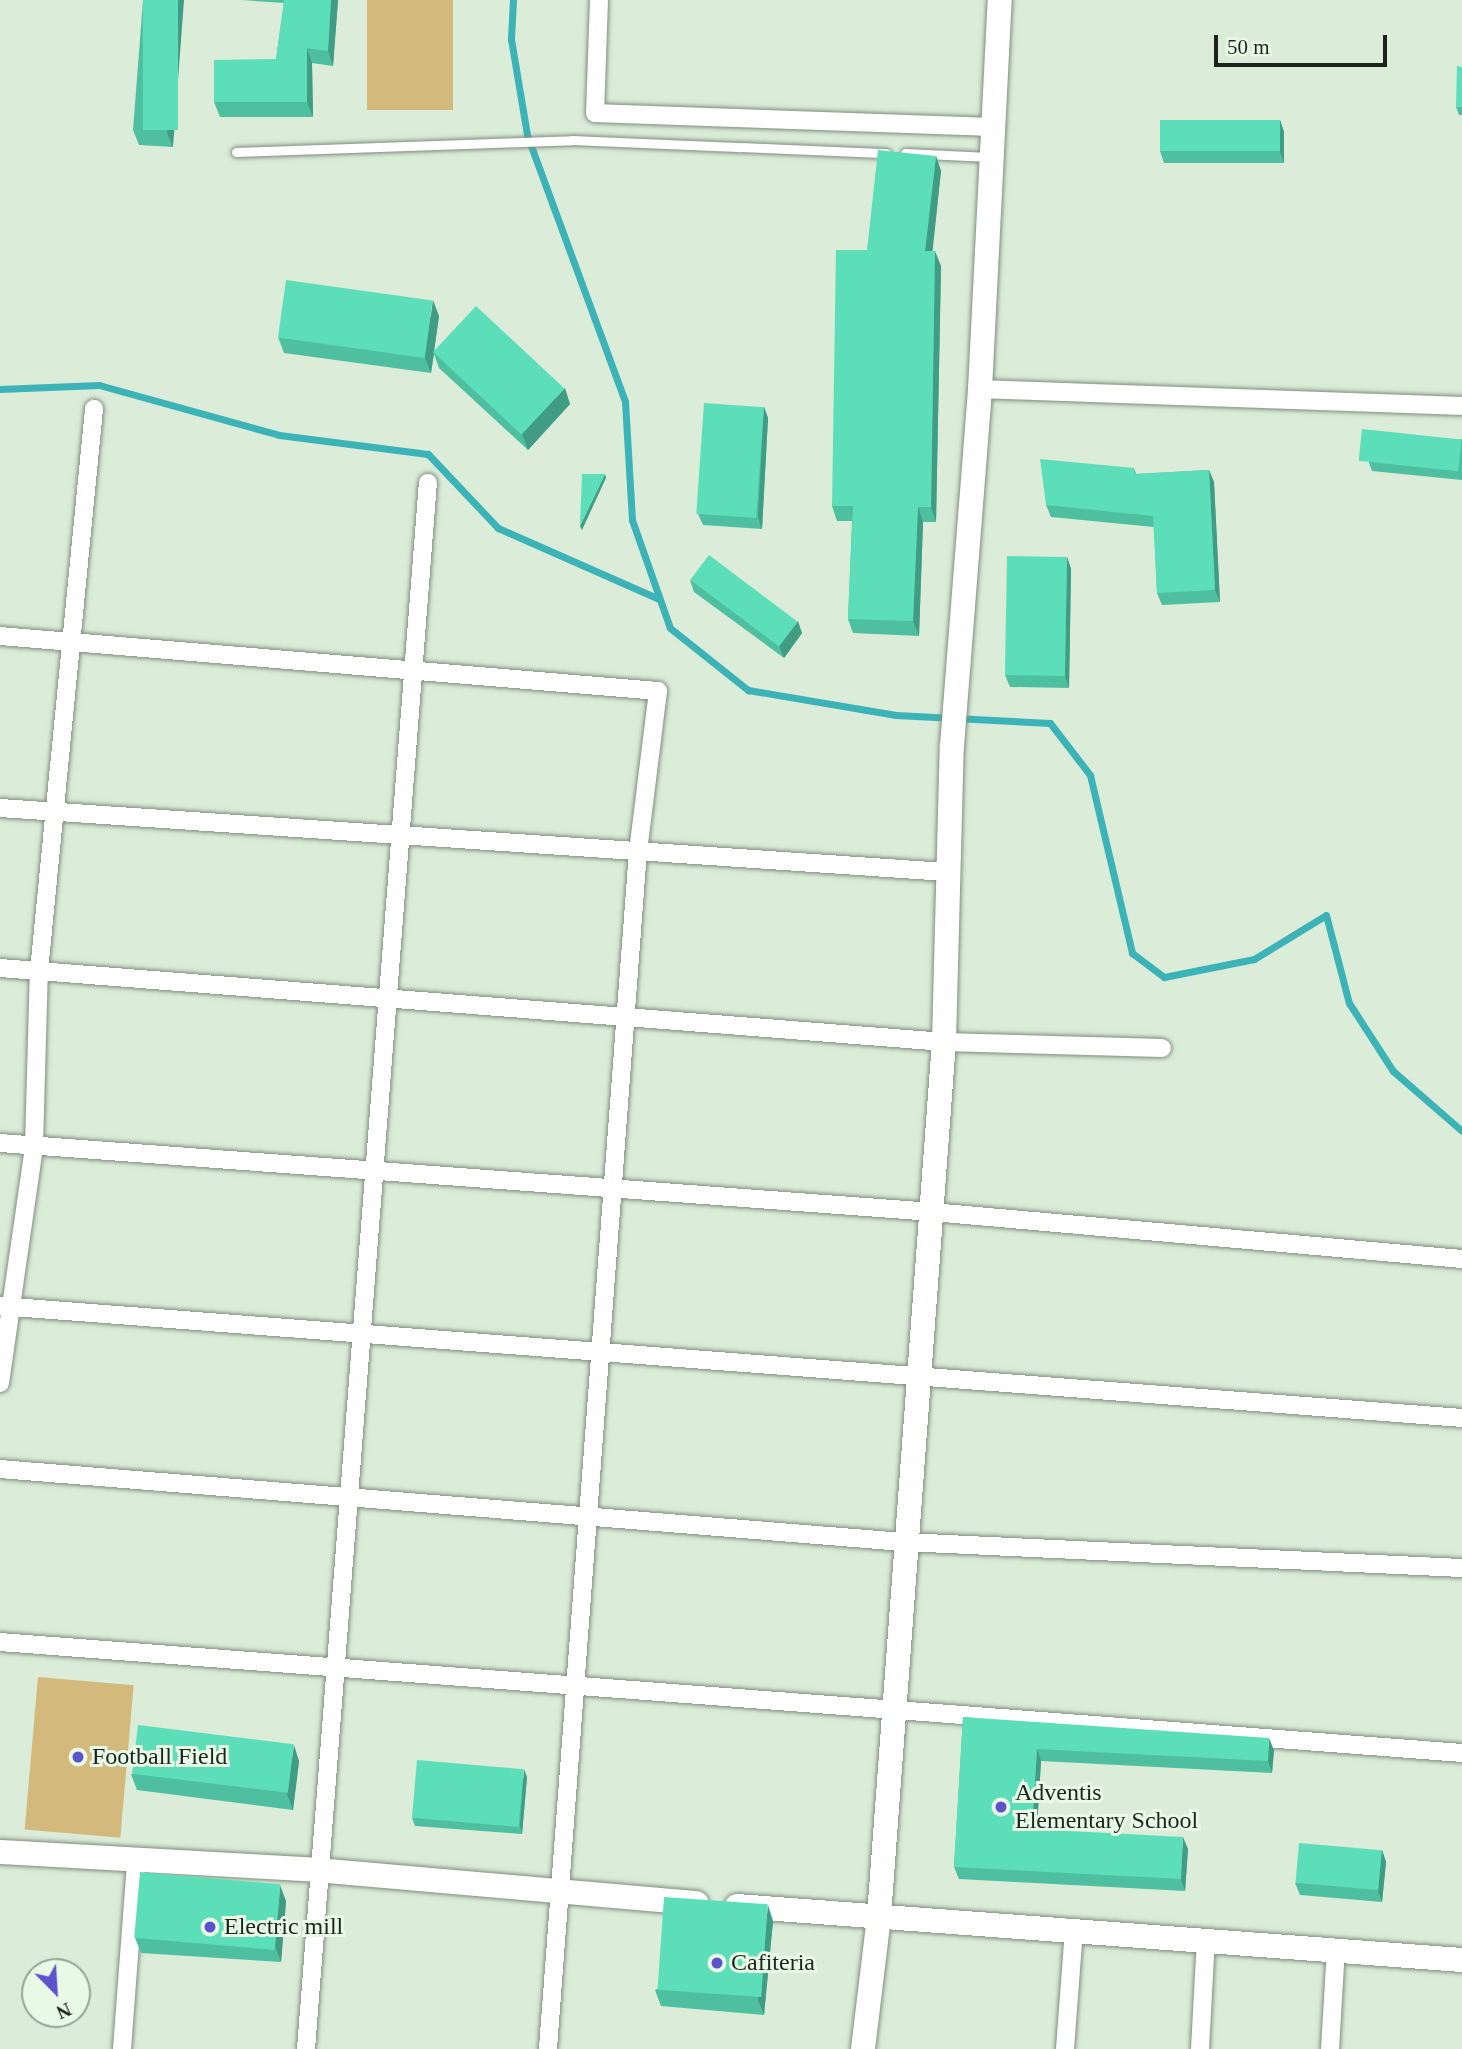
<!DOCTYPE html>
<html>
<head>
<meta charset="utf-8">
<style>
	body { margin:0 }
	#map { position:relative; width:1462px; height:2049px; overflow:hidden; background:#dbecd9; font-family:"Times New Roman",serif }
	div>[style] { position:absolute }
	.green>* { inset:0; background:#d3b97c; transform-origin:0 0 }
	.stream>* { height:7px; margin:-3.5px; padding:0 3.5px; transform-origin:3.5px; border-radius:3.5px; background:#3cb3b7 }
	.roads { filter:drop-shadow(0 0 2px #7f8f7d) drop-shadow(0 0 2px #7f8f7d) }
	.lane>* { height:9px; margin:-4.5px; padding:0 4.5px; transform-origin:4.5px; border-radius:4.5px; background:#fff }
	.street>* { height:18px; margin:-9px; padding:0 9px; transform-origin:9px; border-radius:9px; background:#fff }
	.secondary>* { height:24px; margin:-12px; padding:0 12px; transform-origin:12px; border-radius:12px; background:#fff }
	.wall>* { inset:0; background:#4fc09f }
	.shaded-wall>* { inset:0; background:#409c82 }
	.building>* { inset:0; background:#5cdfb9; transform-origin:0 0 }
	.dots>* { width:19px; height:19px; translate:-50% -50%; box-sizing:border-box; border:4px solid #e8fae6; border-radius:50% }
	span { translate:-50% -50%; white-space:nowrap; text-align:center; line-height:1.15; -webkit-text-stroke:6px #e8fae6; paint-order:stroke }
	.poi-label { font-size:24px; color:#1d241d }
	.left { translate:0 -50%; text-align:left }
	.north { position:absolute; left:21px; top:1958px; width:70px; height:70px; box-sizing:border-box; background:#e8fae6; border:2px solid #97a496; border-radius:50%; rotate:156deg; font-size:19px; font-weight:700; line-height:28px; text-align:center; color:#1d241d }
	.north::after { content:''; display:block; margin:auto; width:24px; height:32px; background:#5c53cb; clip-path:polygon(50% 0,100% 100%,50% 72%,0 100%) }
	.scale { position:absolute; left:1214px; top:35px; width:173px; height:32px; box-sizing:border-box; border:4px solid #1d241d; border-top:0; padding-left:9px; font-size:21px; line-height:24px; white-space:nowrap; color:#1d241d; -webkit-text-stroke:5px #e8fae6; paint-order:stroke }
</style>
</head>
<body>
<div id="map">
	<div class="green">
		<div style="left:367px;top:0;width:86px;height:110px"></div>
		<div style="left:38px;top:1677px;width:96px;height:153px;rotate:5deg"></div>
	</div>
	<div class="stream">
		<div style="left:513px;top:0;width:39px;rotate:93deg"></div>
		<div style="left:511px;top:39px;width:97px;rotate:80.5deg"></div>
		<div style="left:527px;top:135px;width:284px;rotate:69.8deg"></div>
		<div style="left:625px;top:402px;width:118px;rotate:86.6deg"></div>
		<div style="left:632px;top:520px;width:114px;rotate:70.6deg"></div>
		<div style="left:670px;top:628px;width:100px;rotate:38.5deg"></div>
		<div style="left:748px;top:690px;width:150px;rotate:9.6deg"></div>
		<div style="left:896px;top:715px;width:154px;rotate:3deg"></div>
		<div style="left:1050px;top:723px;width:66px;rotate:52.4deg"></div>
		<div style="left:1090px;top:775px;width:183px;rotate:76.7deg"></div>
		<div style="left:1132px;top:953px;width:40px;rotate:37deg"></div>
		<div style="left:1164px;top:977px;width:92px;rotate:-11.3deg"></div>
		<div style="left:1254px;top:959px;width:84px;rotate:-31.4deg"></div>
		<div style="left:1326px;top:915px;width:91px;rotate:75.4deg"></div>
		<div style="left:1349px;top:1003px;width:81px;rotate:57.1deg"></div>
		<div style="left:1393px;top:1071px;width:91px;rotate:41deg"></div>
		<div style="left:0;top:389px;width:99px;rotate:-2.3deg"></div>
		<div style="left:99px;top:385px;width:187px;rotate:15.5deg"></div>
		<div style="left:279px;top:435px;width:150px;rotate:7.3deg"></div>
		<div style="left:428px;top:454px;width:102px;rotate:46.6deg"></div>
		<div style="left:498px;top:528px;width:176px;rotate:23.8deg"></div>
	</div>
	<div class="roads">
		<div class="lane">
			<div style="left:236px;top:152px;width:336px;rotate:-2deg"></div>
			<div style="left:572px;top:140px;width:315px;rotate:2.4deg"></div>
			<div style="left:905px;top:153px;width:84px;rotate:2.7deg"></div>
		</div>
		<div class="street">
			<div style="left:599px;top:0;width:113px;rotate:92deg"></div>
			<div style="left:595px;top:113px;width:396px;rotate:2deg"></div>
			<div style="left:980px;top:389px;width:482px;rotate:2deg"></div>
			<div style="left:0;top:636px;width:660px;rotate:4.78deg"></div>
			<div style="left:658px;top:691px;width:161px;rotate:97.1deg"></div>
			<div style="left:638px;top:851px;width:1201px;rotate:94.3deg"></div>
			<div style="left:0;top:808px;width:948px;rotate:3.87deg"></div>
			<div style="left:0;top:968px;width:947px;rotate:4.48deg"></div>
			<div style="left:944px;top:1042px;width:218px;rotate:1.6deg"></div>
			<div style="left:0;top:1143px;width:935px;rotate:4.23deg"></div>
			<div style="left:932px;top:1212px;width:532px;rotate:5.07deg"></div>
			<div style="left:0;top:1306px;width:1466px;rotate:4.38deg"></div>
			<div style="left:0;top:1383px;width:239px;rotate:-81.8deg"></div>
			<div style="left:34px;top:1146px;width:175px;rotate:-88.4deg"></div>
			<div style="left:39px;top:971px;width:565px;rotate:-84.41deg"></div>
			<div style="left:0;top:1469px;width:907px;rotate:4.62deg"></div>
			<div style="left:904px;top:1542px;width:559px;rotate:2.67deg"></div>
			<div style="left:0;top:1642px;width:1466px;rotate:4.34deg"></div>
			<div style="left:122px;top:2049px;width:189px;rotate:-85.7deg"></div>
			<div style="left:306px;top:2049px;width:1571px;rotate:-85.55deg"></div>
			<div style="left:1065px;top:2049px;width:120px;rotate:-85.7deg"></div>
			<div style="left:1200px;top:2049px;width:111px;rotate:-86.9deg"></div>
			<div style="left:1330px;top:2049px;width:101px;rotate:-86.6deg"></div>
		</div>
		<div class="secondary">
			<div style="left:0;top:1852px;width:318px;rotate:3.2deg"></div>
			<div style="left:317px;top:1870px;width:381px;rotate:5deg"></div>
			<div style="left:737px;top:1906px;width:727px;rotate:4.26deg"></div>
			<div style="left:863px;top:2049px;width:134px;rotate:-83.1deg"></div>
			<div style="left:879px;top:1916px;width:876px;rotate:-85.75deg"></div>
			<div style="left:944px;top:1042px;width:296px;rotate:-88.5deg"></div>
			<div style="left:952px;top:746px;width:358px;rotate:-85.5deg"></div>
			<div style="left:980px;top:389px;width:390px;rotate:-87.1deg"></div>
		</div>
	</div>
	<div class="wall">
		<div style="clip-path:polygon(143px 0,173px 147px,139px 145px,133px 130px)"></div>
		<div style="clip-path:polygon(241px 0,338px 0,333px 66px,312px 63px,313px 117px,220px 117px,214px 102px,276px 59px,284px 3px)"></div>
		<div style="clip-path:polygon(1462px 67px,1462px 115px,1459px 115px,1456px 107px)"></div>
		<div style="clip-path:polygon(1280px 120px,1284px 132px,1284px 163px,1164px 163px,1160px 151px)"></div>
		<div style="clip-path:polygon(936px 156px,941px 171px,932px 251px,941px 266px,936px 522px,923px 522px,919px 636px,853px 633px,848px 619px,852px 521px,837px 521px,832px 506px,867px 250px)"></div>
		<div style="clip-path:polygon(439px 316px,434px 351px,570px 404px,528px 450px,439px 368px,434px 354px,431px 373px,284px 353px,278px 337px)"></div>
		<div style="clip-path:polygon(764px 407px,768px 418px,762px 529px,703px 525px,698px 514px)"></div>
		<div style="clip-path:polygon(1462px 439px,1462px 480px,1372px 471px,1368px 460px)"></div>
		<div style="clip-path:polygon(1134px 468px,1136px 474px,1209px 470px,1214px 482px,1220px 602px,1162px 605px,1157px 593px,1154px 527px,1051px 517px,1046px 505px)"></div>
		<div style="clip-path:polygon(1067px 557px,1071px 569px,1069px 688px,1010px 687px,1005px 675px)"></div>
		<div style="clip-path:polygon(690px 580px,802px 633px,784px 658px,694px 592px)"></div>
		<div style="clip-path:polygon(963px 1717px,1274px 1750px,1272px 1773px,1041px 1761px,1037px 1829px,1188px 1849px,1185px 1891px,959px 1879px,954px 1867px)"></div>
		<div style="clip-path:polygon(299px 1761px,293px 1810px,137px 1790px,131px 1774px)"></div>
		<div style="clip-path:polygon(527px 1777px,522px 1834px,415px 1826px,412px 1818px)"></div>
		<div style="clip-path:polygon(1382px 1850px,1386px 1862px,1382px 1902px,1300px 1895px,1295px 1883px)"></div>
		<div style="clip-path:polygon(286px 1901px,281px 1962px,141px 1953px,135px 1938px)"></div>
		<div style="clip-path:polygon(773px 1921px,764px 2015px,661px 2006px,655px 1990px)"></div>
	</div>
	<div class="shaded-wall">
		<div style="clip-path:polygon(178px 0,184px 0,173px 147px,167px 133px)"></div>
		<div style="clip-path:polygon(331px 0,338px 0,333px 66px,328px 51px)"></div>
		<div style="clip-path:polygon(307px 48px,312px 63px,313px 117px,307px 102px)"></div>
		<div style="clip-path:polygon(1280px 120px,1284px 132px,1284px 163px,1280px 151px)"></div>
		<div style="clip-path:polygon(936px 156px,941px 171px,931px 266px,925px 251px)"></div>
		<div style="clip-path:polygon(935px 251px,941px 266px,936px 522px,931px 507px)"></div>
		<div style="clip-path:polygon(433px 300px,439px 316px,431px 373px,425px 357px)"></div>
		<div style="clip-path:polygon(565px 388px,570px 404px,528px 450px,522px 434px)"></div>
		<div style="clip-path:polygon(764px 407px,768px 418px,762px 529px,758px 517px)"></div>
		<div style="clip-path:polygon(1209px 470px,1214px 482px,1220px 602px,1215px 590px)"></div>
		<div style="clip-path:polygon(605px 474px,606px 478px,582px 530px,580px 526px)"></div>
		<div style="clip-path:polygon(918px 507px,923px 522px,919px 636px,913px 621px)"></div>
		<div style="clip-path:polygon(1067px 557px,1071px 569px,1069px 688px,1065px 676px)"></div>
		<div style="clip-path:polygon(798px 621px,802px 633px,784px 658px,779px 646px)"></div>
		<div style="clip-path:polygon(1269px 1738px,1274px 1750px,1272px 1773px,1268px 1761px)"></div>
		<div style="clip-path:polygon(294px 1745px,299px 1761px,293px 1810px,287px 1794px)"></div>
		<div style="clip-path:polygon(1037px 1749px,1041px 1761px,1036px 1841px,1032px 1829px)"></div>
		<div style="clip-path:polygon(524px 1769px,527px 1777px,522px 1834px,520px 1826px)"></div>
		<div style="clip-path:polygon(1183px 1837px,1188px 1849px,1185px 1891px,1181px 1879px)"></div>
		<div style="clip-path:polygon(1382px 1850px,1386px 1862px,1382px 1902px,1378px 1891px)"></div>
		<div style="clip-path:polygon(280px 1885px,286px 1901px,281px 1962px,275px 1946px)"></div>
		<div style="clip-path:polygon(768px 1905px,773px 1921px,764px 2015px,758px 2000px)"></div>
	</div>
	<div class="building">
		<div style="left:143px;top:0;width:35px;height:130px"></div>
		<div style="clip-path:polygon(284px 0,331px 0,328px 51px,307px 48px,307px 102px,214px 102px,214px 60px,276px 59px)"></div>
		<div style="clip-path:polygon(1457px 66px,1462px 67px,1462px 107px,1456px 107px)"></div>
		<div style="left:1280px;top:120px;width:31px;height:120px;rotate:90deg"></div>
		<div style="clip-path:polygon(878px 150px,936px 156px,925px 251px,935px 251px,931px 507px,918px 507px,913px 621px,848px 619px,853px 506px,832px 506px,836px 250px,867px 250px)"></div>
		<div style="left:286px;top:280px;width:148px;height:58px;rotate:8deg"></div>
		<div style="left:476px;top:306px;width:121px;height:63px;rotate:43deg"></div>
		<div style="left:704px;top:403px;width:60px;height:111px;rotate:4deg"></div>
		<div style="left:1362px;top:429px;width:100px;height:32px;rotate:6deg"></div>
		<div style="clip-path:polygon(1040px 459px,1134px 468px,1134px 474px,1209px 470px,1215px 590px,1157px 593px,1153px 516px,1046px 505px)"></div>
		<div style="clip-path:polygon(582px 474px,605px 474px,580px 526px)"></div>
		<div style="left:709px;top:555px;width:111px;height:31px;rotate:37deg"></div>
		<div style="left:1007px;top:556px;width:60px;height:119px;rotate:1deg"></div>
		<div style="clip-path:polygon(963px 1717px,1269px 1738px,1268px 1761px,1037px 1749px,1032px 1829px,1183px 1837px,1181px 1879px,954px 1867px)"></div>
		<div style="left:138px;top:1725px;width:157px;height:49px;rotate:7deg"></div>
		<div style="left:417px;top:1760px;width:107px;height:58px;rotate:5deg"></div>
		<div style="left:1299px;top:1843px;width:83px;height:40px;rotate:5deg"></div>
		<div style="left:140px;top:1872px;width:141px;height:66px;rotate:5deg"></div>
		<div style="left:664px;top:1897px;width:104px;height:93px;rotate:4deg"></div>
	</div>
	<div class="dots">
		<div style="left:78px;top:1757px;background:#5c53cb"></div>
		<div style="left:1001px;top:1807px;background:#5c53cb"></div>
		<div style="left:210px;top:1927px;background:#5c53cb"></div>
		<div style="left:717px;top:1963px;background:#5c53cb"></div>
	</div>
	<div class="poi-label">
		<span class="left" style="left:92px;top:1757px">Football Field</span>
		<span class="left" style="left:1015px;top:1807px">Adventis<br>Elementary School</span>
		<span class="left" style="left:224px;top:1927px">Electric mill</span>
		<span class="left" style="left:731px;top:1963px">Cafiteria</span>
	</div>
	<div class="north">N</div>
	<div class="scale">50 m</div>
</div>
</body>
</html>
